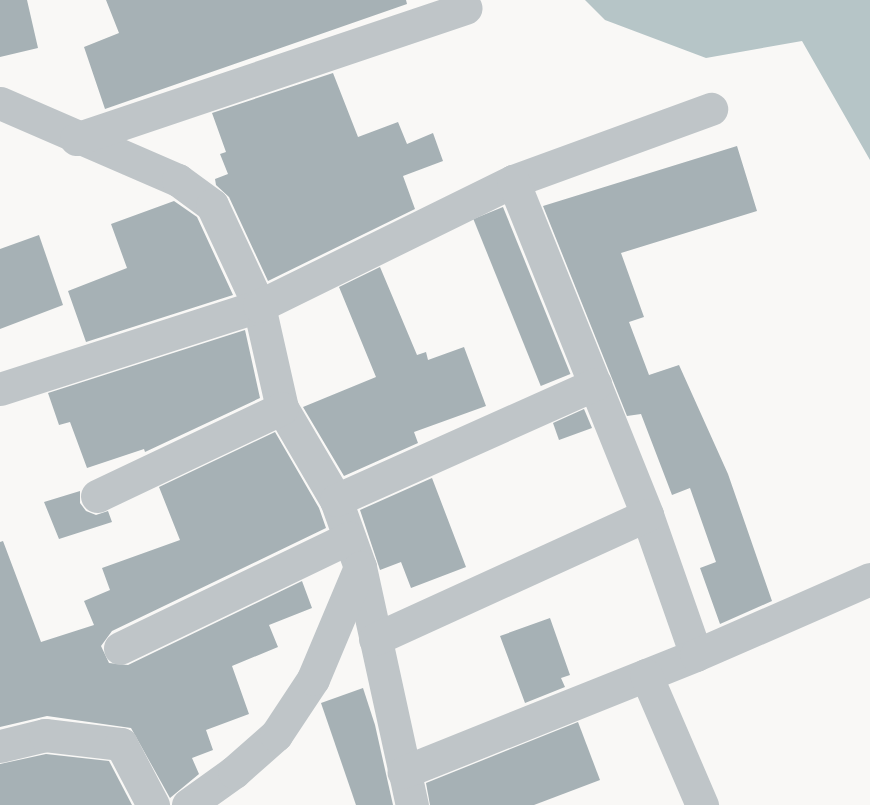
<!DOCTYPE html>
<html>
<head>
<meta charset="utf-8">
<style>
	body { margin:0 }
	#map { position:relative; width:870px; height:805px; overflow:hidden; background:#f9f8f6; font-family:Commissioner,sans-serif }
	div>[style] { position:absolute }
	.water>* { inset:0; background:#b6c5c7 }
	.building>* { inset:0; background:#a6b1b5; transform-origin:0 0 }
	.street>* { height:33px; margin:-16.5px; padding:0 16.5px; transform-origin:16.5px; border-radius:16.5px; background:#bfc5c8 }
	span { translate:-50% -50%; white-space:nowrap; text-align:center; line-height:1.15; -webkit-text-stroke:6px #fff; paint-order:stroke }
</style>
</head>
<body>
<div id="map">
	<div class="water">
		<div style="clip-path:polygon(585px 0,870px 0,870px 160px,802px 41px,706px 58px,605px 20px)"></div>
	</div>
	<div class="building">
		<div style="clip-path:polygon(0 0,27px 0,38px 48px,0 57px)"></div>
		<div style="clip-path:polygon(106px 0,406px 0,407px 4px,105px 109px,84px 47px,119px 33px)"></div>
		<div style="clip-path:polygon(333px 73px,358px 137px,398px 122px,407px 144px,433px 133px,443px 161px,403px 176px,415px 209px,268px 281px,229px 197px,216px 185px,215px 179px,228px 174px,220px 154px,226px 152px,212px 113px)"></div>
		<div style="clip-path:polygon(737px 146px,757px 211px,621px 253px,644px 317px,629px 322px,649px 375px,679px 365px,728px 474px,772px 601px,720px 624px,700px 568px,716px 562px,690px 488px,672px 495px,641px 414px,627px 416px,543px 206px)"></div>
		<div style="clip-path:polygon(174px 201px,197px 217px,233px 295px,86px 342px,68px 291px,127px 268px,111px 224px)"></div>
		<div style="left:503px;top:207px;width:180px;height:32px;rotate:68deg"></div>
		<div style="clip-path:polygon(39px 235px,63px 305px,0 329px,0 249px)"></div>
		<div style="clip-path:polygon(380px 267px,417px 355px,426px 352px,428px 360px,464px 347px,486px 406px,414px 432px,418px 443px,344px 476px,303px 407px,376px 377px,339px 287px)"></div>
		<div style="clip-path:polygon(245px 330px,260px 398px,145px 452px,144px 449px,87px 468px,70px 422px,59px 425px,48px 393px)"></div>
		<div style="clip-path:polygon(584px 409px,592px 428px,559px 440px,553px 423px)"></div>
		<div style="clip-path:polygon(275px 432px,319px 508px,326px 528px,112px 631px,101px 646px,109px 663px,128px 665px,302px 581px,312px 608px,269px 625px,278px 647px,232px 666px,249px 714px,206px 730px,213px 750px,192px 758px,199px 774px,170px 798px,131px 728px,47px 716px,0 727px,0 542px,3px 541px,41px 642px,94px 625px,84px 601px,110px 590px,102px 568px,180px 540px,159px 487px)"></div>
		<div style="clip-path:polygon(432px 478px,466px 567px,411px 588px,401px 562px,380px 570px,360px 510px)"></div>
		<div style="clip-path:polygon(80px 491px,80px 503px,86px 511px,96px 515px,108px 511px,112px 522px,59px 539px,44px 502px)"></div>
		<div style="clip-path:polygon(550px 618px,570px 675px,561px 678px,565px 687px,525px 703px,500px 636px)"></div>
		<div style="clip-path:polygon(363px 688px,375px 725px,393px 805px,356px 805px,321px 703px)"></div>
		<div style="clip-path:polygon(578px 722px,600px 780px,534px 805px,430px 805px,426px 783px)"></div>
		<div style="clip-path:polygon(46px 754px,109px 761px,132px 805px,0 805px,0 764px)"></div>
	</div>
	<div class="street">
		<div style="left:0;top:103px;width:194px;rotate:23.4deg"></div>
		<div style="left:178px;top:180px;width:42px;rotate:36.3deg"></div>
		<div style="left:212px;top:205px;width:111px;rotate:65deg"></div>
		<div style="left:259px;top:306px;width:105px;rotate:77.3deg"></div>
		<div style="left:282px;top:408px;width:107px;rotate:59.6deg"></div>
		<div style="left:336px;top:500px;width:71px;rotate:70.3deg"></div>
		<div style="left:360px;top:567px;width:244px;rotate:77.7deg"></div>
		<div style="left:76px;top:139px;width:411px;rotate:-18.6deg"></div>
		<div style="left:513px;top:181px;width:211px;rotate:-20deg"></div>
		<div style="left:0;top:389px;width:272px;rotate:-17.8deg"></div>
		<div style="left:259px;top:306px;width:283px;rotate:-26.2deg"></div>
		<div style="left:513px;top:181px;width:360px;rotate:68.1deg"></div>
		<div style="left:647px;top:515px;width:148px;rotate:70.7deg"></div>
		<div style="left:696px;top:655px;width:315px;rotate:158.2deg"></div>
		<div style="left:97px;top:496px;width:205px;rotate:-25.4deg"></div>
		<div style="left:336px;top:500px;width:284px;rotate:-24.1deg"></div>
		<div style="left:375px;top:639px;width:299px;rotate:-24.5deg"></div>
		<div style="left:120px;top:648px;width:254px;rotate:-25.7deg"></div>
		<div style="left:696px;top:655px;width:190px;rotate:-23.6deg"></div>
		<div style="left:646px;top:675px;width:142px;rotate:66.7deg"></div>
		<div style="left:0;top:746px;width:46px;rotate:-13.7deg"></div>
		<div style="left:45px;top:735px;width:77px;rotate:6.8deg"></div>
		<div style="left:121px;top:744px;width:69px;rotate:62.3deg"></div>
		<div style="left:188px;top:805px;width:57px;rotate:-35.7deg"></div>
		<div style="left:234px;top:772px;width:56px;rotate:-41.4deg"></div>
		<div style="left:276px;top:735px;width:67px;rotate:-56.5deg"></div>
		<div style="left:313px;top:679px;width:121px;rotate:-67.2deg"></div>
	</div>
</div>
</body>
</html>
